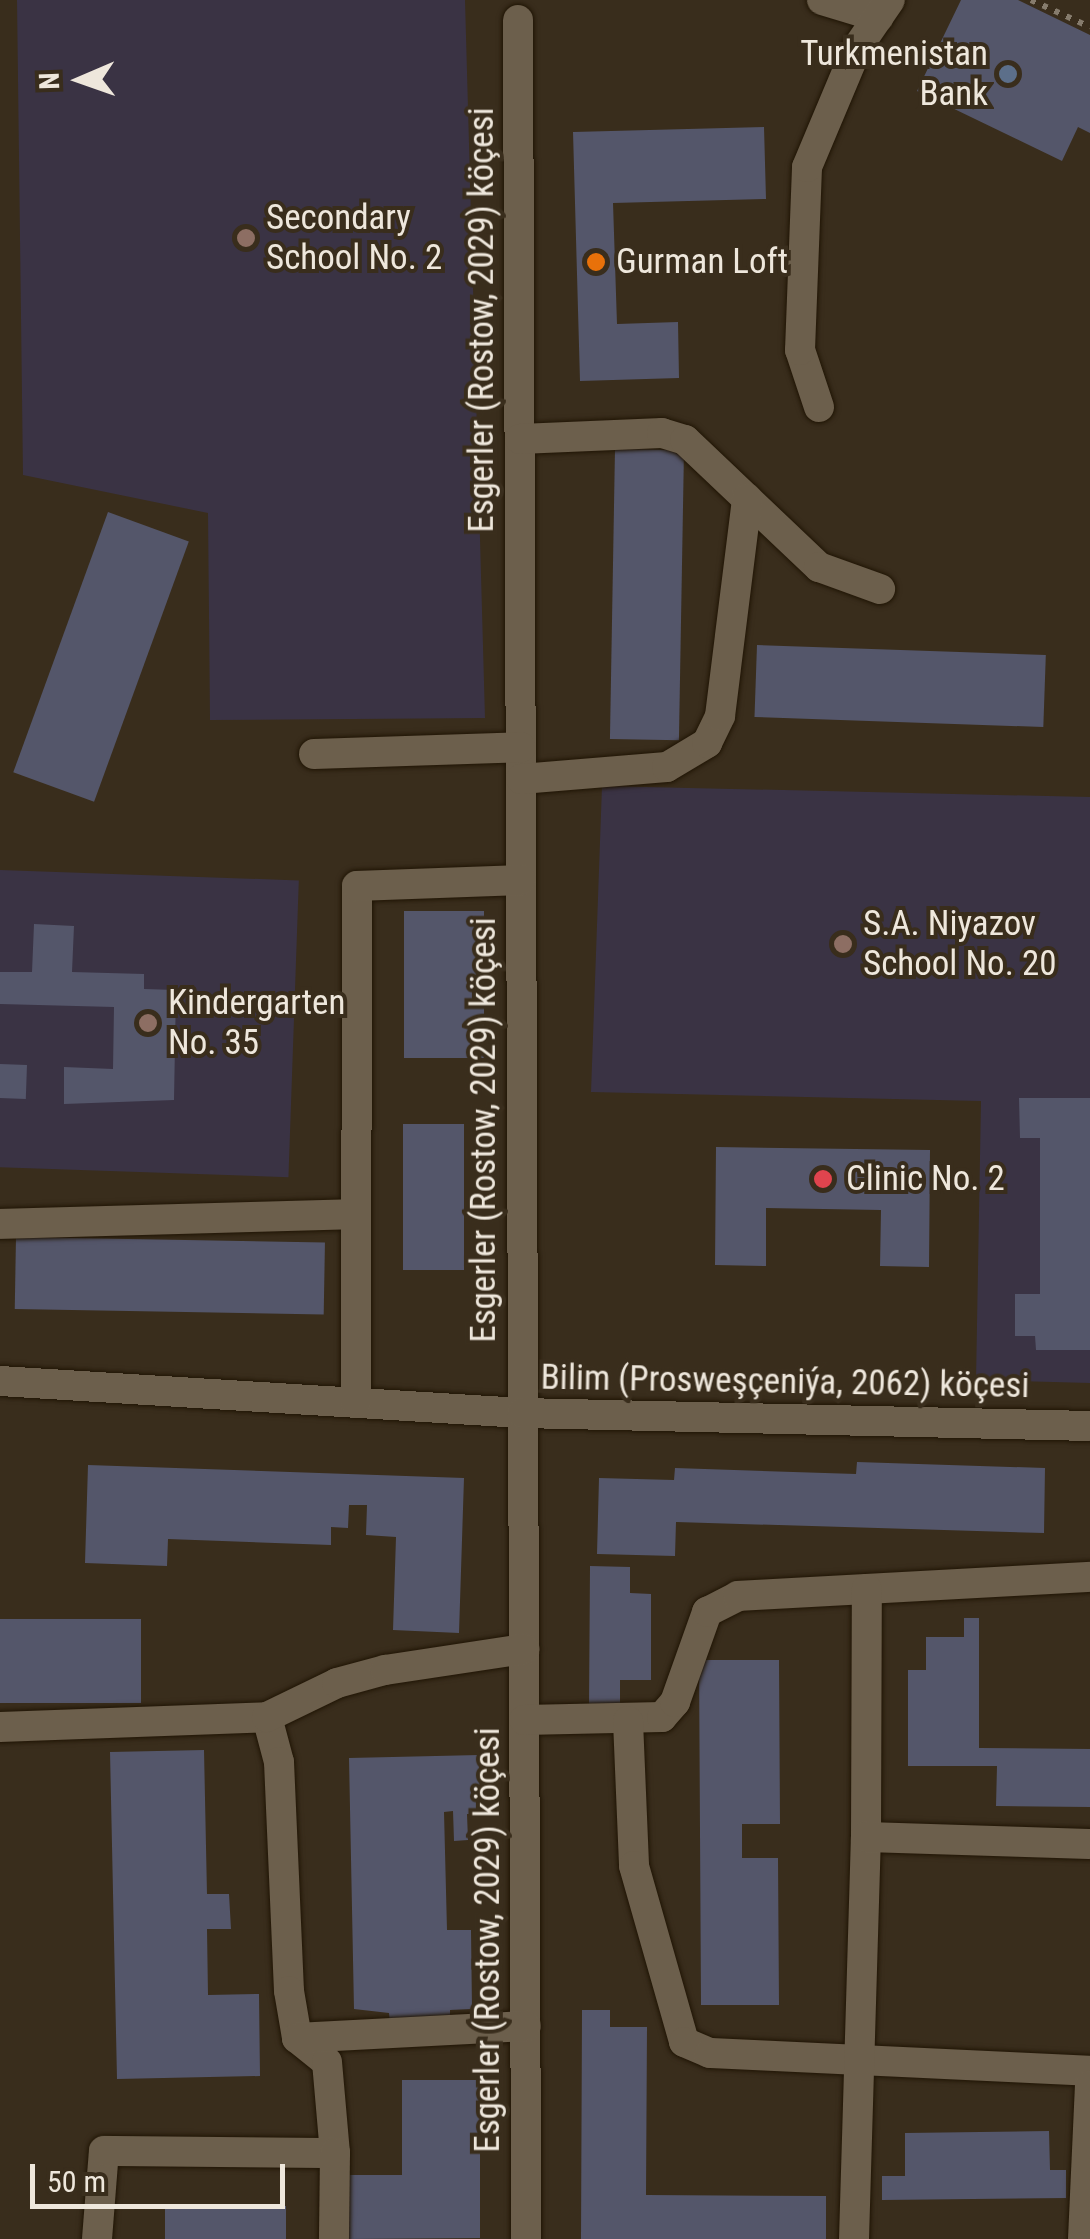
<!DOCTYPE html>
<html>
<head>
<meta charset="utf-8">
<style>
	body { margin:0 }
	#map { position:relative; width:1090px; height:2239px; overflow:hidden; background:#392d1c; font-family:"Roboto Condensed",sans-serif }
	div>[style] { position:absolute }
	.education>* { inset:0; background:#3a3344; transform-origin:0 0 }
	.building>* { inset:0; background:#54566a; transform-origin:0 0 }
	.path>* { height:6px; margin-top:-3px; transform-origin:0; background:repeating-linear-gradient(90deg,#867c6d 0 5px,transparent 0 13px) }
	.roads { filter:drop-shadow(0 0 2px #201505) drop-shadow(0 0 2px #201505) }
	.minor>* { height:30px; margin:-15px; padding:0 15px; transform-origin:15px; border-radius:15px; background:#6c5f4c }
	.dots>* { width:28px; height:28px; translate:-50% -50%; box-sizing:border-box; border:5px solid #392d1c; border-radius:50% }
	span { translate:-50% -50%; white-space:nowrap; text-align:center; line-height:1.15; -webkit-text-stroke:8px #392d1c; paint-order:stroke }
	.poi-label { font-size:35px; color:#eee7dc }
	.right { translate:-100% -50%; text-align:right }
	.left { translate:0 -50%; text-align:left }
	.street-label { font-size:35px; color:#eee7dc }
	.north { position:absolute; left:30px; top:30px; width:100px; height:100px; -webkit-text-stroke:8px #392d1c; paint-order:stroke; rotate:268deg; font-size:28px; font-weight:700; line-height:40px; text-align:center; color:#eee7dc }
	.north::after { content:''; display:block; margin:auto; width:35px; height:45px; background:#eee7dc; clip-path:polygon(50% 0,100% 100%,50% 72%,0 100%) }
	.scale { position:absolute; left:30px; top:2164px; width:255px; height:45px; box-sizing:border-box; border:5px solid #eee7dc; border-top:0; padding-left:12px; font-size:30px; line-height:35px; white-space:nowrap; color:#eee7dc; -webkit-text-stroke:8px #392d1c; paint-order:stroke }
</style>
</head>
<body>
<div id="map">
	<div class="education">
		<div style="clip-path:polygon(17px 0,465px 0,485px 718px,210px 720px,208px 513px,23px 475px)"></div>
		<div style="clip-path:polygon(602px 786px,1090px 797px,1090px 1383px,976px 1380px,981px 1101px,591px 1092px)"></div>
		<div style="left:0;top:870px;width:299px;height:297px;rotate:2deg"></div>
	</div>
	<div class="building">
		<div style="clip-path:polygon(961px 0,1018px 0,1090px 35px,1090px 133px,1078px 127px,1062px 161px,917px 91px)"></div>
		<div style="clip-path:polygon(764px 127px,766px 199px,613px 203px,617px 324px,678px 322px,679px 378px,580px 381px,573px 132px)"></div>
		<div style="left:615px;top:449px;width:69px;height:290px;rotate:1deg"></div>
		<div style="left:108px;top:512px;width:86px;height:277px;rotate:20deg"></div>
		<div style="left:757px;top:645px;width:289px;height:72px;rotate:2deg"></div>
		<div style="left:404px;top:911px;width:80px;height:147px"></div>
		<div style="clip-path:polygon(34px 924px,74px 926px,72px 972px,144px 974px,144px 989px,176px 990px,174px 1100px,64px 1104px,64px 1067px,113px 1069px,114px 1007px,0 1004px,0 972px,32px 972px)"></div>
		<div style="left:0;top:1064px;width:27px;height:34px;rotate:2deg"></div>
		<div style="clip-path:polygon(1019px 1098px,1090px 1098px,1090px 1350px,1036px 1350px,1035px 1336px,1015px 1336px,1015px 1294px,1040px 1294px,1040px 1138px,1020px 1138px)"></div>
		<div style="left:403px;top:1124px;width:61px;height:146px"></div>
		<div style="clip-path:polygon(716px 1147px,930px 1150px,929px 1267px,880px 1266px,881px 1210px,766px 1208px,766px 1266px,715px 1265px)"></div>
		<div style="left:16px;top:1237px;width:309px;height:72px;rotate:1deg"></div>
		<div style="clip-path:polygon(857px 1462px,1045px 1468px,1044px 1533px,676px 1522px,675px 1556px,597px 1554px,599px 1478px,674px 1480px,675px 1468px,856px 1474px)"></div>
		<div style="clip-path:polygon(88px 1465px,464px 1478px,459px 1633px,393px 1630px,396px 1537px,366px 1535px,367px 1505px,349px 1505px,348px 1528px,331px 1527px,331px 1545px,168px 1539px,167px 1566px,85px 1563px)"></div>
		<div style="clip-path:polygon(590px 1566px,630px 1567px,630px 1593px,651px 1594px,651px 1680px,620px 1680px,620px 1705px,589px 1705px)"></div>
		<div style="clip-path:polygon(964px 1618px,979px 1618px,979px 1748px,1090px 1749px,1090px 1807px,996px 1806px,997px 1766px,908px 1766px,908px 1670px,926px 1670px,926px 1637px,964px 1637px)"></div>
		<div style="left:0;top:1619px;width:141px;height:84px"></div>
		<div style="clip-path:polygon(699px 1660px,779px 1660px,780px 1824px,742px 1824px,742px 1858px,778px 1858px,779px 2005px,701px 2005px)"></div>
		<div style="clip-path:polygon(204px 1750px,207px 1894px,229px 1894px,231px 1929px,207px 1929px,208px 1995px,259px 1994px,260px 2076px,117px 2079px,110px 1752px)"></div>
		<div style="clip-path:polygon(479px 1755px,480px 1814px,467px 1814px,468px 1840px,454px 1841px,453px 1811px,444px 1812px,447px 1930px,471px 1930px,472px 2009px,450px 2010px,450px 2023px,390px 2024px,389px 2013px,354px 2009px,349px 1758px)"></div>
		<div style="clip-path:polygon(582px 2010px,610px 2010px,610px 2027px,647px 2027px,646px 2195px,826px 2196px,826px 2239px,581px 2239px)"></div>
		<div style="clip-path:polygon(402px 2080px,480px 2080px,480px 2238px,349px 2239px,349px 2175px,402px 2175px)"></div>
		<div style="clip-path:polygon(1049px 2131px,1050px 2170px,1066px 2170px,1066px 2198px,882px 2200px,882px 2176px,905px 2176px,905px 2133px)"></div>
		<div style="left:165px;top:2206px;width:121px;height:33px"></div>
	</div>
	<div class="path">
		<div style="left:1031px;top:0;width:65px;rotate:24.6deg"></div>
	</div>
	<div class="roads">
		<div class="minor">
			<div style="left:822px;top:0;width:59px;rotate:16.9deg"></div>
			<div style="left:518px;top:20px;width:2219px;rotate:89.79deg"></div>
			<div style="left:819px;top:407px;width:60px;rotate:-108.4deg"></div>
			<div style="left:800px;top:350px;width:183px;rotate:-87.8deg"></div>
			<div style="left:807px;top:167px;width:129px;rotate:-67.2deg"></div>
			<div style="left:857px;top:48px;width:58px;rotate:-55.5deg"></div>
			<div style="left:520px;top:439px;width:142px;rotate:-2.4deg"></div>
			<div style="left:662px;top:433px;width:24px;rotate:17deg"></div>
			<div style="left:685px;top:440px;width:185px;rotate:43.5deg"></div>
			<div style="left:819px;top:567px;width:65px;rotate:19.8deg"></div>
			<div style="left:314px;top:754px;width:207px;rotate:-1.9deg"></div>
			<div style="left:521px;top:779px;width:146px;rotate:-4.7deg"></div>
			<div style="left:667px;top:767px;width:47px;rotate:-31deg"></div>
			<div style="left:707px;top:743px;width:30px;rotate:-64deg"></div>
			<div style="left:720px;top:716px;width:219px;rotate:-82.9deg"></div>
			<div style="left:0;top:1224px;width:354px;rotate:-1.6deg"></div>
			<div style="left:0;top:1381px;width:523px;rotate:3.51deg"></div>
			<div style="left:522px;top:1413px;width:568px;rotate:1.31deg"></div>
			<div style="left:356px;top:1403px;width:517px;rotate:-89.89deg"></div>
			<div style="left:357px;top:886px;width:164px;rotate:-2.1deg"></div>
			<div style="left:267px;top:1717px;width:47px;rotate:75.1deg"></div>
			<div style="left:279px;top:1762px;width:229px;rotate:87.5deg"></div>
			<div style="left:289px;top:1991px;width:48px;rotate:80.3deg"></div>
			<div style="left:297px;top:2038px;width:38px;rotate:39deg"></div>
			<div style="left:327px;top:2062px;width:91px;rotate:85deg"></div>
			<div style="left:524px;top:1720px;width:138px;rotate:-1.2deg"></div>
			<div style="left:662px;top:1717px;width:20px;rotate:-49deg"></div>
			<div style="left:675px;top:1702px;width:96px;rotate:-70.4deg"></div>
			<div style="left:707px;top:1612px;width:35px;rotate:-27deg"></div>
			<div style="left:738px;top:1596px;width:353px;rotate:-3.1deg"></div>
			<div style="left:628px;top:1721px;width:145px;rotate:87.6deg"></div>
			<div style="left:634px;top:1866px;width:183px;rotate:74.1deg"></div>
			<div style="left:684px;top:2042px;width:28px;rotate:23deg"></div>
			<div style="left:710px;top:2053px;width:380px;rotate:2.7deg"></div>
			<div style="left:0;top:1727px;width:267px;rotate:-2.1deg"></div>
			<div style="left:267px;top:1717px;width:78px;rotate:-25.9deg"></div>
			<div style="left:337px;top:1683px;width:50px;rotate:-15.2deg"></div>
			<div style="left:385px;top:1670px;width:141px;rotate:-8.6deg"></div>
			<div style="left:866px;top:1837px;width:248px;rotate:-89.8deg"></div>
			<div style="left:297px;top:2038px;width:229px;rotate:-3deg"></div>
			<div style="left:97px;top:2239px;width:88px;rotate:-85.5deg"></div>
			<div style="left:104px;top:2151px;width:231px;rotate:0.5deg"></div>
			<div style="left:335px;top:2153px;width:86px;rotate:90.7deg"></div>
			<div style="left:854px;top:2239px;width:402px;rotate:-88.3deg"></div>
			<div style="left:866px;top:1837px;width:224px;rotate:1.8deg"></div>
			<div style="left:1083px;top:2239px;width:154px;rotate:-87.4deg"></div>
		</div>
	</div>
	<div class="dots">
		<div style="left:1008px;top:74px;background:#5c6f8a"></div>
		<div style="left:246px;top:238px;background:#8d6e63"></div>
		<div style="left:596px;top:262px;background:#e8710a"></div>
		<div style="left:843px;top:944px;background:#8d6e63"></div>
		<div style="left:148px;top:1023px;background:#8d6e63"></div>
		<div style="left:823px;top:1179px;background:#e0444e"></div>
	</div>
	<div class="poi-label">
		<span class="right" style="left:988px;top:74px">Turkmenistan<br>Bank</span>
		<span class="left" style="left:266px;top:238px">Secondary<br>School No. 2</span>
		<span class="left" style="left:616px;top:262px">Gurman Loft</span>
		<span class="left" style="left:863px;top:944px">S.A. Niyazov<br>School No. 20</span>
		<span class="left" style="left:168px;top:1023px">Kindergarten<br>No. 35</span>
		<span class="left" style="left:846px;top:1179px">Clinic No. 2</span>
	</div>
	<div class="street-label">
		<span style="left:482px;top:320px;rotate:-90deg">Esgerler (Rostow, 2029) köçesi</span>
		<span style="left:484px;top:1130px;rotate:-90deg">Esgerler (Rostow, 2029) köçesi</span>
		<span style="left:785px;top:1382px;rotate:1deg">Bilim (Prosweşçeniýa, 2062) köçesi</span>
		<span style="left:488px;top:1940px;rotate:-90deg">Esgerler (Rostow, 2029) köçesi</span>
	</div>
	<div class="north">N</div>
	<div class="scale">50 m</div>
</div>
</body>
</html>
